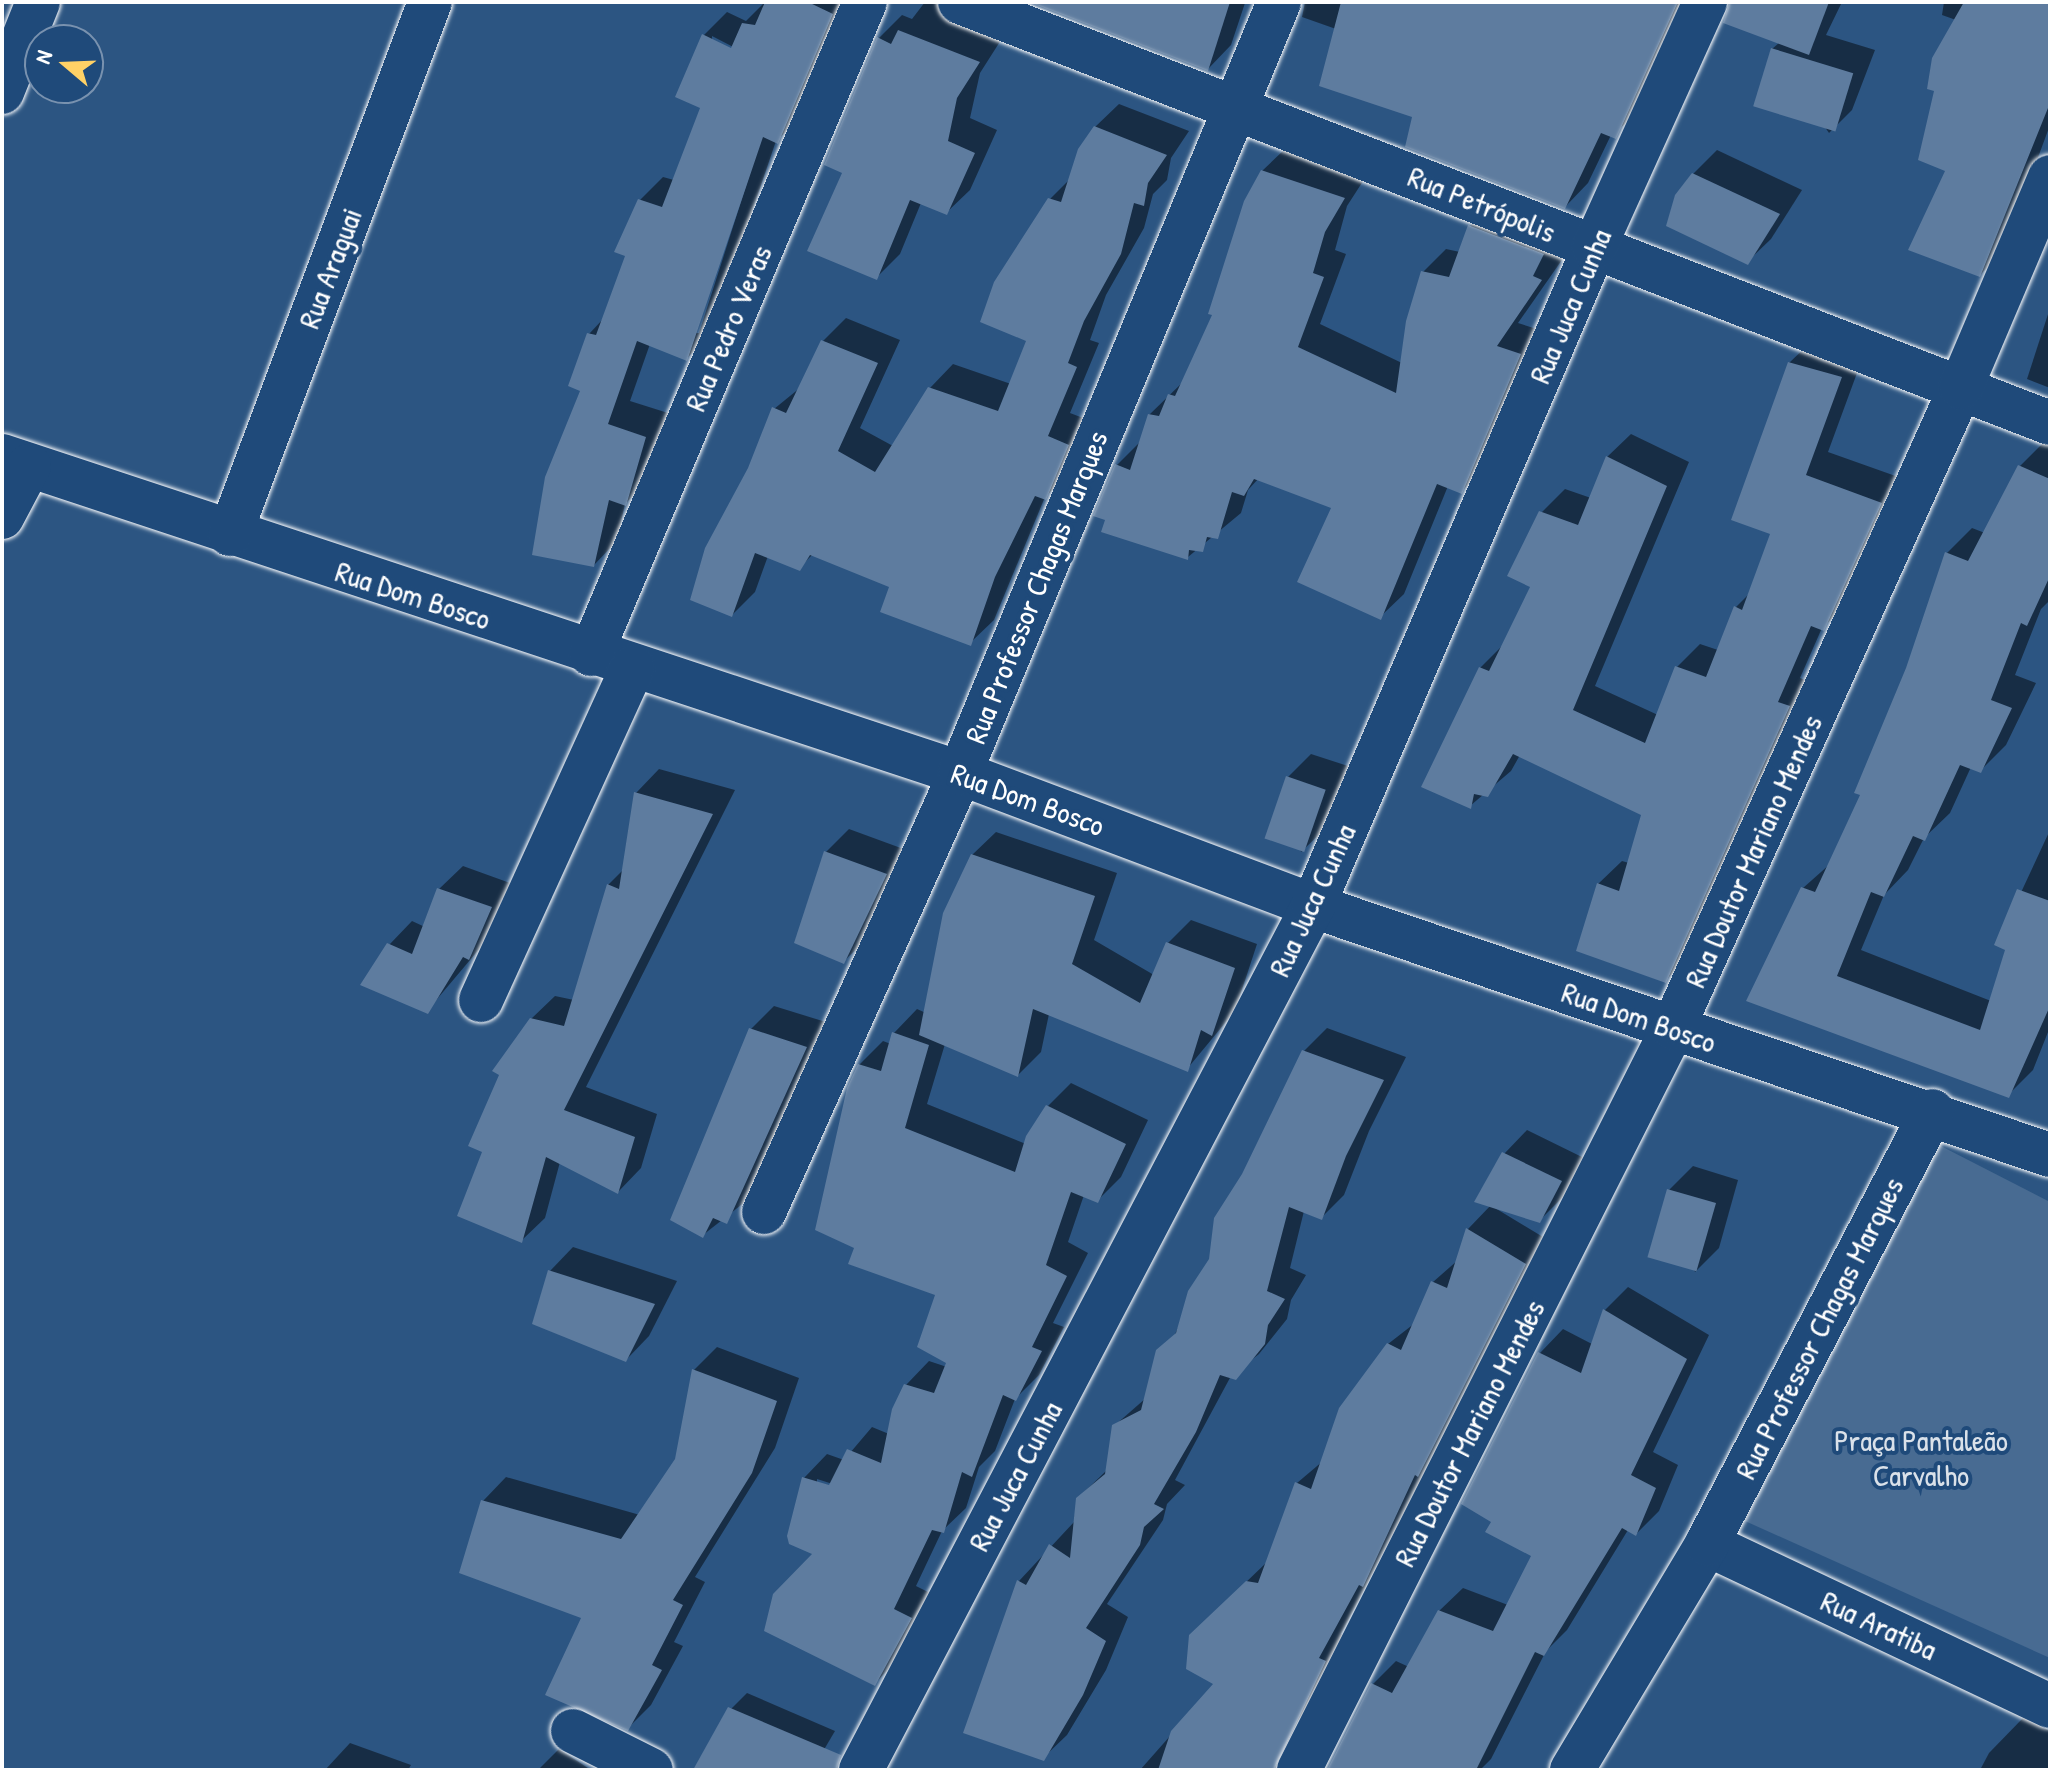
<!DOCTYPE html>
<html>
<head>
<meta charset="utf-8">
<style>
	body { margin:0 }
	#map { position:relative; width:2052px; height:1772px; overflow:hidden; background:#2c5582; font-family:"Patrick Hand",sans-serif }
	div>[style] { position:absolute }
	.green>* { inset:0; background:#486b92 }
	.shadow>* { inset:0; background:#0007 }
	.building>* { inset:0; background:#5e7c9f; transform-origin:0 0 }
	.roads { filter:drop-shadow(0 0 2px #fff) drop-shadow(0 0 2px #fff) }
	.minor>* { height:44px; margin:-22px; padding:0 22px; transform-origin:22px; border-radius:22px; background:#1f4a7a }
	span { translate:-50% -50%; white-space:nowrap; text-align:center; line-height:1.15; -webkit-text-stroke:8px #1f4a7a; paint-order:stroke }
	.street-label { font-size:30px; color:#fff }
	.park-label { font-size:30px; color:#dae1e9 }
	.frame { position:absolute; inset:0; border:4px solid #fff; pointer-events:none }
	.north { position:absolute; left:24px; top:24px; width:80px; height:80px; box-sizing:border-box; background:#1f4a7a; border:2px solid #7992af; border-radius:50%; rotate:289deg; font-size:22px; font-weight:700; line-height:32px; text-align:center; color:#fff }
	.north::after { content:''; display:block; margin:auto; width:28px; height:36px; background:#ffd166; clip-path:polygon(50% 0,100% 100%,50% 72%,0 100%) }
</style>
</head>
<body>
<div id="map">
	<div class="green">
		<div style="clip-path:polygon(1935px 1143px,2050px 1202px,2050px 1658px,1745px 1521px)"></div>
	</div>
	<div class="shadow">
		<div style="clip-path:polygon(evenodd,765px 2px,850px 2px,801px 118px,776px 141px,710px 336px,686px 359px,650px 344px,630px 401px,668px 413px,649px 480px,625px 504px,617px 541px,594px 565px,582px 390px,589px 334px,604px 318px,628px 255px,640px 200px,663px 177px,674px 180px,702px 107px,704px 35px,727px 12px,746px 21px,765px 2px,712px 36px,741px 51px,739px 54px,712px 41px,712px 36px,765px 2px,765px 127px,699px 333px,694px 333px,765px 127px)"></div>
		<div style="clip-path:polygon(925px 2px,979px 2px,1015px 18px,980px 73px,970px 118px,997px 130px,970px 190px,946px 213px,921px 203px,900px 254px,877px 277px,844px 172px,826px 164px,879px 38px,902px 15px,912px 19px)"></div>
		<div style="clip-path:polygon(1035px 2px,1252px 2px,1245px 3px,1231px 45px,1208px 69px)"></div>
		<div style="clip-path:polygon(1305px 2px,1692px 2px,1639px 113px,1611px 135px,1588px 183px,1565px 207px,1415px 116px,1336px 29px,1302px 17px)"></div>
		<div style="clip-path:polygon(1735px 2px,1842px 2px,1826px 35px,1875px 50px,1852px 110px,1829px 133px,1772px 49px,1780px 42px)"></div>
		<div style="clip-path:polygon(1944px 2px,2050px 2px,2050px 125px,2003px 252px,1980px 275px,1948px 170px,1956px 20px,1942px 15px)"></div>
		<div style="clip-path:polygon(1119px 104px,1189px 131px,1171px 158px,1167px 180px,1153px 194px,1144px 228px,1106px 295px,1090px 340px,1099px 343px,1070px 413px,1091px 421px,1069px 474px,1045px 497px,994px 620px,970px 643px,891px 586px,813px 554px,799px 568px,768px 556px,755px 592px,732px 615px,750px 469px,774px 409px,801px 387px,823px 341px,846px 318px,900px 340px,860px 428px,893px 446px,930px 388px,953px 364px,1011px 384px,1029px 340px,1049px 200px,1070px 179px,1095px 127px)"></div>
		<div style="clip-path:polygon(1286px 148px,1367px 175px,1347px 206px,1335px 250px,1346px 254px,1320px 324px,1402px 363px,1423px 272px,1446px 249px,1460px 252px,1470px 226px,1493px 203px,1564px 257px,1518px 323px,1543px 331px,1485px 468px,1462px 491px,1448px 486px,1404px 594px,1380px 617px,1334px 507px,1259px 478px,1248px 490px,1241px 513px,1188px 557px,1117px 465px,1140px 442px,1149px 415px,1185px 380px,1215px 314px,1262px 171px)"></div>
		<div style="clip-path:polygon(1717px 150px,1802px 190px,1771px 239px,1747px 262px,1693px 174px)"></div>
		<div style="clip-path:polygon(2050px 308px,2050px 388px,2027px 379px)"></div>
		<div style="clip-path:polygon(1813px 340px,1864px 354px,1828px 452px,1904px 479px,1847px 605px,1822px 628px,1800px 678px,1812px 683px,1689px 957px,1665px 981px,1598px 884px,1622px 861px,1629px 863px,1644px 814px,1520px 755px,1511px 771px,1470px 806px,1480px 668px,1504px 644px,1533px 586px,1541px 513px,1565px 489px,1591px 498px,1607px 457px,1631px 434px,1689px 462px,1595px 686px,1658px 715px,1677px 667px,1700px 644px,1718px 650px,1735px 608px,1751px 592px,1772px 533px,1789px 363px)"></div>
		<div style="clip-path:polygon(2045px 441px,2050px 443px,2050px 600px,2041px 609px,2015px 675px,2036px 683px,2006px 745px,1981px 770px,1971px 767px,1950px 813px,1924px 838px,1908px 870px,1884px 895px,1861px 950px,1991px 1001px,2008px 949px,1997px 944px,2050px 830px,2050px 1027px,2033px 1070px,2008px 1095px,1748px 1000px,1803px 888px,1830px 864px,1863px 794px,1947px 553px,1972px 528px,1985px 533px,2020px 466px)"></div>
		<div style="clip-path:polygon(1311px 754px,1348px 766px,1325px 829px,1301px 852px,1288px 777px)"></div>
		<div style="clip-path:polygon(659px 769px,735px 790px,586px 1087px,657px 1114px,641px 1168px,618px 1192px,560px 1162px,545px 1218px,521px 1241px,531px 1019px,555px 996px,574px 1000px,608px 885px,624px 869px,636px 793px)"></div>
		<div style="clip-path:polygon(849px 829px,909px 851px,867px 939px,843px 962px,826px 852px)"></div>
		<div style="clip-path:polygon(evenodd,996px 832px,1117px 873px,1094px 940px,1154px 975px,1168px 943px,1191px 920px,1257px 944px,1235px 1011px,1187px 1069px,1049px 1014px,1041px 1052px,1018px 1075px,945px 1044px,927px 1104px,1026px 1144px,1047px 1107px,1071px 1083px,1148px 1120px,1121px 1177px,1098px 1200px,1084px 1195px,1068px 1242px,1088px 1253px,1053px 1323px,1064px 1327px,1039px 1375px,1015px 1399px,995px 1451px,979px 1467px,966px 1508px,942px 1531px,916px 1586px,934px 1595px,898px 1660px,874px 1684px,816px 1554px,804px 1478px,827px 1454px,844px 1460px,872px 1427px,889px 1434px,906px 1385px,929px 1361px,947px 1367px,937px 1294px,857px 1247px,859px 1065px,883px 1041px,891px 1044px,894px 1033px,917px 1009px,926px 1013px,972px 855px,996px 832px,817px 1479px,839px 1486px,817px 1484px,817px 1479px)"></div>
		<div style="clip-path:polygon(463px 866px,513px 884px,492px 934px,427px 1011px,389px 945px,412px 921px,425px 927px,439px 889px)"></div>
		<div style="clip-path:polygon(774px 1006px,829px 1023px,750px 1198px,703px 1235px,751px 1029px)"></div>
		<div style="clip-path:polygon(1327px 1028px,1406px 1057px,1369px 1131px,1344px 1195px,1321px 1218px,1304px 1211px,1290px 1268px,1306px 1275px,1291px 1300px,1287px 1319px,1259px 1354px,1231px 1376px,1175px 1480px,1185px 1485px,1167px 1504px,1163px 1520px,1107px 1604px,1128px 1617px,1106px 1670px,1067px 1735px,1043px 1758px,1019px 1581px,1074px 1522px,1077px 1499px,1107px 1470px,1114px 1426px,1146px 1398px,1304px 1051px)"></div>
		<div style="clip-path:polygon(1527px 1130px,1584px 1158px,1563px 1197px,1539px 1221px,1495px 1208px,1548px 1240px,1341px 1634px,1348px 1637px,1315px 1703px,1299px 1719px,1274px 1770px,1140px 1770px,1216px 1684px,1216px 1611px,1267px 1562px,1297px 1483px,1323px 1461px,1388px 1344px,1415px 1323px,1433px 1282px,1458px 1260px,1468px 1229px,1491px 1205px,1504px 1154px)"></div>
		<div style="clip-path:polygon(1693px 1166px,1738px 1180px,1719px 1248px,1695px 1272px,1669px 1190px)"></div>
		<div style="clip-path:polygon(573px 1247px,677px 1281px,649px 1336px,626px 1360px,550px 1271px)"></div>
		<div style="clip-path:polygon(1628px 1287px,1709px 1335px,1653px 1452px,1678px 1465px,1659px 1511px,1636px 1534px,1628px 1530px,1567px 1630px,1546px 1651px,1491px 1759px,1480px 1770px,1351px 1770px,1373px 1684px,1396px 1661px,1409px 1667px,1439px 1611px,1463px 1588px,1508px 1605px,1534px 1555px,1494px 1522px,1540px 1353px,1563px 1329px,1592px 1344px,1605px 1310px)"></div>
		<div style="clip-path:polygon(717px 1347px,799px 1378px,775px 1448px,695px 1577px,705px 1582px,674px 1642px,683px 1646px,651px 1705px,628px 1728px,584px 1617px,483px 1501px,506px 1477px,640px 1515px,677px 1460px,694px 1370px)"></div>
		<div style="clip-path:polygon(747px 1693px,835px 1731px,812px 1770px,706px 1770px,723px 1717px)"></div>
		<div style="clip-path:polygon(2023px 1718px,2050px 1731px,2050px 1770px,1980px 1770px,1989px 1753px)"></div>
		<div style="clip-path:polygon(350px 1743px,411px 1765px,408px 1770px,325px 1770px)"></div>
		<div style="clip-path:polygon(559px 1749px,591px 1770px,538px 1770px)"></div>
	</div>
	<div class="building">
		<div style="clip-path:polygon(765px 2px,808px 2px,833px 14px,778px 144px,763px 137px,687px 361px,637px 341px,608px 424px,646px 437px,626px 506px,609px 500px,594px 567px,532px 555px,545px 477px,580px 391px,568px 386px,587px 333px,596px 335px,625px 256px,614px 252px,638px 199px,662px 207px,700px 108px,675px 97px,702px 34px,731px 48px,742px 23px,755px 25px)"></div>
		<div style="clip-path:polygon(1029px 2px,1230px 2px,1208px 71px)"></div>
		<div style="clip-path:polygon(1341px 2px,1678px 2px,1616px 139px,1601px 133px,1565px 209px,1405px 147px,1412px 117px,1319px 86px)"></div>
		<div style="clip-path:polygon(1730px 2px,1829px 2px,1809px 55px,1723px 23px)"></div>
		<div style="clip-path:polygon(1964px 2px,2050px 2px,2050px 103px,1980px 277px,1908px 250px,1945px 171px,1918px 160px,1934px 91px,1927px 89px,1932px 58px)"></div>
		<div style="clip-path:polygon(898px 30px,980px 62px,957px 98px,948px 141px,975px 153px,947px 215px,910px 200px,877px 280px,807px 251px,842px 173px,824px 165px,877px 37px,891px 44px)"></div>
		<div style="left:1771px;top:48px;width:86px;height:61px;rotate:17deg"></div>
		<div style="clip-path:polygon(1094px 126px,1167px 155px,1148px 183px,1144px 206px,1134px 203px,1121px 254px,1084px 321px,1068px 363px,1077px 367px,1048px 436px,1069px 445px,1046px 500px,1035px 496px,995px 577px,971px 646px,880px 612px,889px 587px,810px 555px,800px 571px,755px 553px,732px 617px,690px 600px,705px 548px,748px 468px,772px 407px,786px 413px,821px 340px,878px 363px,838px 451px,875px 472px,928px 387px,998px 411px,1026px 341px,980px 322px,994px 282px,1048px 198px,1061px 202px,1078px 149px)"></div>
		<div style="clip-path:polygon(1261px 170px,1345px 198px,1325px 232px,1313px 273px,1324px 277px,1298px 347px,1396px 393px,1406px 321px,1421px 271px,1449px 277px,1468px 225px,1544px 254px,1533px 276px,1542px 280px,1497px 346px,1521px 354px,1462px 494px,1437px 484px,1381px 620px,1297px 582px,1331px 508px,1254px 479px,1244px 496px,1232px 492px,1218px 539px,1207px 537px,1203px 552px,1189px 550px,1188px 560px,1101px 532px,1105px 520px,1093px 516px,1115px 464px,1130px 470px,1148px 414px,1159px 416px,1168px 394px,1175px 396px,1212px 315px,1208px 314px,1244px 201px)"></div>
		<div style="clip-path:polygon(1692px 173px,1780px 214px,1748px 265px,1666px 226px,1675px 195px)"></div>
		<div style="clip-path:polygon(1788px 362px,1842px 377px,1806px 475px,1882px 503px,1824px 631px,1811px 626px,1778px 702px,1790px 706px,1666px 983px,1576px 951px,1597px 883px,1619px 891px,1641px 815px,1513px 754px,1488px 797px,1474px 794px,1471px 809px,1421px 787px,1479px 667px,1489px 671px,1530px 587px,1507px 576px,1539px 511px,1578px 525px,1606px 456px,1667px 486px,1573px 710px,1645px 743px,1675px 666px,1706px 677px,1734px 606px,1742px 610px,1770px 534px,1731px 520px)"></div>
		<div style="clip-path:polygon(2018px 465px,2050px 479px,2050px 576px,2027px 626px,2021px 623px,1991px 700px,2012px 708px,1981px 773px,1960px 765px,1925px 841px,1913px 836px,1884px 897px,1871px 892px,1837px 976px,1980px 1030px,2005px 950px,1994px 945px,2017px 889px,2050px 901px,2050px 1006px,2009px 1098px,1746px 1001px,1801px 887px,1815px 892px,1860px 795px,1854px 793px,1906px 668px,1945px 552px,1968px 561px)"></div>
		<div style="left:1286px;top:776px;width:42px;height:66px;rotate:19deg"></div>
		<div style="clip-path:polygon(634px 792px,713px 814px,564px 1110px,635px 1137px,618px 1194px,546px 1157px,522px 1243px,457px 1216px,482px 1152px,468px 1146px,499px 1075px,492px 1071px,530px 1018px,564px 1026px,607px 884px,619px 889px)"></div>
		<div style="clip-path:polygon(824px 851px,887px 874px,844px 964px,794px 943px)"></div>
		<div style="clip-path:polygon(971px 854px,1095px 896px,1072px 964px,1140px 1003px,1166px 942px,1235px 968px,1212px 1036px,1201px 1030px,1188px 1072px,1033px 1009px,1018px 1077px,919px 1035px,943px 913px)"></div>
		<div style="clip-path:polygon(437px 888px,492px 907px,469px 960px,463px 957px,428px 1014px,360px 985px,387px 943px,412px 954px)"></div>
		<div style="clip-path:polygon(749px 1028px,807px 1047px,727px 1224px,713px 1218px,703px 1238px,670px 1220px)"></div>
		<div style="clip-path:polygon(892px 1032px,929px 1045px,905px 1128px,1015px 1172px,1026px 1136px,1046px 1105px,1126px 1144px,1098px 1203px,1071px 1192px,1046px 1265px,1067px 1276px,1032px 1347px,1042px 1351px,1016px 1401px,1003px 1395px,972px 1477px,962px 1472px,944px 1533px,932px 1530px,894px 1609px,912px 1618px,875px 1686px,764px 1631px,773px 1594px,812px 1554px,789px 1544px,787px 1536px,802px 1477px,829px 1485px,847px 1449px,881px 1463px,892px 1409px,904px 1384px,934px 1393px,946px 1363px,917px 1347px,935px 1295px,848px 1264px,854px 1248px,815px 1230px,847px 1088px,858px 1064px,881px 1071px)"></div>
		<div style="clip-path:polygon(1302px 1050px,1384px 1080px,1346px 1156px,1322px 1220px,1289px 1207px,1267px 1291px,1285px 1299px,1268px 1325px,1265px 1344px,1236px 1380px,1220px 1375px,1196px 1432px,1154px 1504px,1164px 1509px,1144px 1527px,1140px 1545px,1086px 1628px,1106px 1641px,1083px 1695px,1044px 1761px,963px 1733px,1017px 1580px,1026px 1585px,1049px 1544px,1070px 1558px,1076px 1498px,1105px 1474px,1112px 1425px,1141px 1410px,1156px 1350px,1176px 1333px,1188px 1291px,1209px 1259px,1214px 1218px,1242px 1174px)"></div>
		<div style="clip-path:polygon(1502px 1152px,1562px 1181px,1540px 1223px,1474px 1202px)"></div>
		<div style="left:1667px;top:1189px;width:51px;height:71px;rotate:16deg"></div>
		<div style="clip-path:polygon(1466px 1228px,1526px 1264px,1418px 1477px,1415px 1475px,1363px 1587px,1359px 1585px,1319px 1658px,1326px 1661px,1274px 1770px,1158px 1770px,1171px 1731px,1213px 1684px,1186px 1669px,1189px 1635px,1246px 1581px,1258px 1583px,1295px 1482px,1311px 1489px,1339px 1408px,1387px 1343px,1401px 1350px,1431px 1281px,1447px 1288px)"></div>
		<div style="clip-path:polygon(548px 1270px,655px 1304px,626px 1362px,532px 1324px)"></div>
		<div style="clip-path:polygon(1603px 1309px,1687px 1359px,1631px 1475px,1656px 1488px,1636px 1536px,1622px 1528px,1544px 1656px,1535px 1652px,1476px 1770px,1327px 1770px,1371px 1683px,1392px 1693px,1438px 1610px,1493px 1631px,1531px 1556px,1485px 1532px,1491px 1522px,1461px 1504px,1538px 1352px,1581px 1373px)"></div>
		<div style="clip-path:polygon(692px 1369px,777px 1401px,752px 1473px,673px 1600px,683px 1605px,652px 1665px,662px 1670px,628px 1731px,545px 1695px,581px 1618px,459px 1573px,481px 1500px,621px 1539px,675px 1459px)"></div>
		<div style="clip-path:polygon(728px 1707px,841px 1755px,836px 1770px,693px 1770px)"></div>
	</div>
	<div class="roads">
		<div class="minor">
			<div style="left:960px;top:2px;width:1168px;rotate:21.12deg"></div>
			<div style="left:2px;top:92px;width:97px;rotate:-68.2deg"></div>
			<div style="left:2px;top:456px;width:1009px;rotate:18.31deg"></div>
			<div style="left:960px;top:773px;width:377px;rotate:20.6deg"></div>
			<div style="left:1313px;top:906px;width:778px;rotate:18.67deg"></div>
			<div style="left:2px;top:517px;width:58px;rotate:-62.1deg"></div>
			<div style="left:230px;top:534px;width:568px;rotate:-69.4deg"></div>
			<div style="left:591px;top:654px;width:707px;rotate:-67.21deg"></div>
			<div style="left:481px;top:1000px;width:366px;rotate:-65.5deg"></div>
			<div style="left:764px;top:1212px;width:481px;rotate:-65.9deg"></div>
			<div style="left:960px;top:773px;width:834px;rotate:-67.52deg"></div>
			<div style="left:1707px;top:1544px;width:379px;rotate:25.3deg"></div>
			<div style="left:573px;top:1731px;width:87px;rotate:26.6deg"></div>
			<div style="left:861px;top:1770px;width:975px;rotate:-62.38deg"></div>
			<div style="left:1313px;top:906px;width:715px;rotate:-66.88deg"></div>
			<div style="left:1594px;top:248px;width:270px;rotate:-65.7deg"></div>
			<div style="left:1299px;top:1770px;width:831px;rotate:-63.25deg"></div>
			<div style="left:1673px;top:1028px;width:703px;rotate:-65.81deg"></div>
			<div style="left:1961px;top:387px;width:228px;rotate:-67deg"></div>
			<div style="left:1572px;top:1770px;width:263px;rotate:-59.1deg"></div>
			<div style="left:1707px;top:1544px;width:488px;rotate:-62.5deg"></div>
		</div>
	</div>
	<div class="street-label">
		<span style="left:1482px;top:204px;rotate:22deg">Rua Petrópolis</span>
		<span style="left:330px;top:268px;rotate:-69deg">Rua Araguai</span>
		<span style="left:1570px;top:306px;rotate:-67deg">Rua Juca Cunha</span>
		<span style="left:728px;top:328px;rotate:-67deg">Rua Pedro Veras</span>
		<span style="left:1036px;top:587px;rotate:-68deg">Rua Professor Chagas Marques</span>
		<span style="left:413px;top:595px;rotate:18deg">Rua Dom Bosco</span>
		<span style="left:1028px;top:799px;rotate:20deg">Rua Dom Bosco</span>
		<span style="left:1753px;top:851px;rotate:-66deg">Rua Doutor Mariano Mendes</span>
		<span style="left:1312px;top:900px;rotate:-65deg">Rua Juca Cunha</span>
		<span style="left:1639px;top:1017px;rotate:19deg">Rua Dom Bosco</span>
		<span style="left:1819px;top:1328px;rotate:-63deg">Rua Professor Chagas Marques</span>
		<span style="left:1469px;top:1433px;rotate:-63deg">Rua Doutor Mariano Mendes</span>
		<span style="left:1015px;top:1476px;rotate:-62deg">Rua Juca Cunha</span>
		<span style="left:1879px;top:1625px;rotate:25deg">Rua Aratiba</span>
	</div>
	<div class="park-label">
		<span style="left:1921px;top:1457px">Praça Pantaleão<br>Carvalho</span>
	</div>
	<div class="frame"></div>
	<div class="north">N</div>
</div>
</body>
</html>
